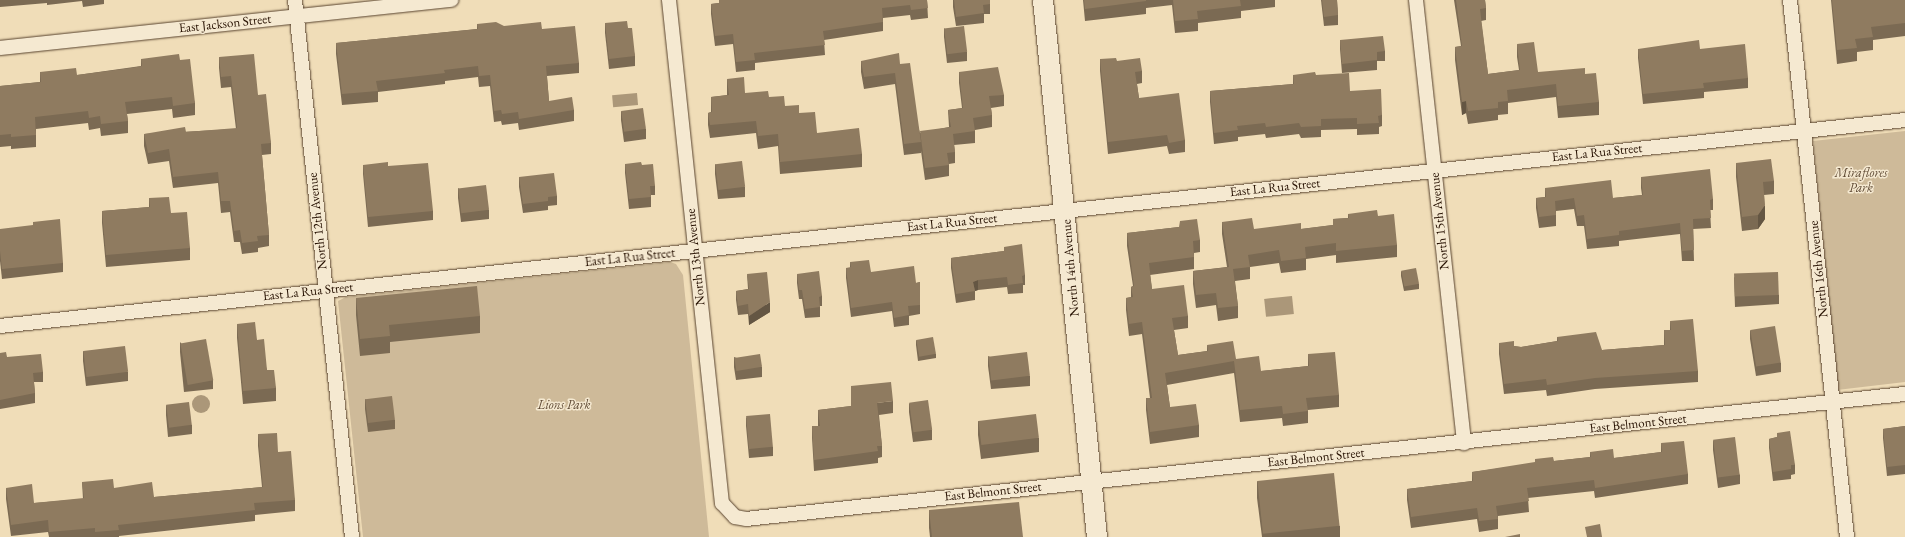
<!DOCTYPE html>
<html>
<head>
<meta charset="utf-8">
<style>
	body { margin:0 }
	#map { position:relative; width:1905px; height:537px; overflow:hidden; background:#f0ddb8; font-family:"EB Garamond",serif }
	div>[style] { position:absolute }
	.green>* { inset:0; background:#ceba99 }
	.water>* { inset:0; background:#ab9779; transform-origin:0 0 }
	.round { border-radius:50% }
	.roads { filter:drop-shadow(0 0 1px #58432e) drop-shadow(0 0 1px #58432e) }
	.street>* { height:14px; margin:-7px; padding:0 7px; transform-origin:7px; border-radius:7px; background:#f5e9d1 }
	.secondary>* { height:20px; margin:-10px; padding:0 10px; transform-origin:10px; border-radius:10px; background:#f5e9d1 }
	.wall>* { inset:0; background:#7b6a53 }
	.shaded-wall>* { inset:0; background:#645643 }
	.building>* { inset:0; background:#8f7b60; transform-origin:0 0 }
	span { translate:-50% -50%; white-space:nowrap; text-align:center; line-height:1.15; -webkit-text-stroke:3px #f5e9d1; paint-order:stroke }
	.street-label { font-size:13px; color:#261000 }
	.park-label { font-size:13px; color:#614c36; font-style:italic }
</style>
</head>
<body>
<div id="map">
	<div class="green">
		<div style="clip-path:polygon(1905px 131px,1905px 382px,1837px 390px,1813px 141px)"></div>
		<div style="clip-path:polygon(670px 262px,676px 264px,683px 275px,709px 537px,363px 537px,338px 301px,346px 297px)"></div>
	</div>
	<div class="water">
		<div style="left:637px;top:93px;width:12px;height:25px;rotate:85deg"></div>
		<div style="left:1292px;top:296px;width:18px;height:28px;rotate:84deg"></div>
		<div class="round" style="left:192px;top:395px;width:18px;height:18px"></div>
	</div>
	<div class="roads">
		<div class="street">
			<div style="left:295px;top:0;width:540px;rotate:83.94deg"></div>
			<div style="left:669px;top:0;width:506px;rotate:83.99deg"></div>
			<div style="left:722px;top:503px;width:19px;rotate:47deg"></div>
			<div style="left:735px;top:517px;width:11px;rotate:10deg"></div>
			<div style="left:746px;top:519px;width:1166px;rotate:-6.16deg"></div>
			<div style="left:1416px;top:0;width:446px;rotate:83.8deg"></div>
			<div style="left:1790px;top:0;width:540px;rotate:83.94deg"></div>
			<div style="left:0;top:48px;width:454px;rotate:-6.1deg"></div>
			<div style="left:0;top:326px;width:1916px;rotate:-6.17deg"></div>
		</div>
		<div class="secondary">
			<div style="left:1043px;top:0;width:540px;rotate:84.26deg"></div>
		</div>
	</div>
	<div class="wall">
		<div style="clip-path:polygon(0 0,104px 0,104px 4px,83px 7px,82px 1px,47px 5px,47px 3px,0 7px)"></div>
		<div style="clip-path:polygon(719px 0,927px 0,928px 18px,911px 20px,910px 15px,883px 18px,883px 31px,824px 40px,825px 55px,755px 63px,755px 70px,736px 72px,733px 44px,715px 46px,711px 14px,711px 4px,719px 3px)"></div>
		<div style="clip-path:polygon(953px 0,990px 0,990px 14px,984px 14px,984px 23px,956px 26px,953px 7px)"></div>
		<div style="clip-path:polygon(1083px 0,1275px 0,1275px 7px,1241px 11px,1241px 18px,1198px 23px,1198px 31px,1175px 33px,1172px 5px,1146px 8px,1146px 14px,1085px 21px)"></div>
		<div style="clip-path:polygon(1321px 0,1337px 0,1338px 15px,1338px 25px,1324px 26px)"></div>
		<div style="clip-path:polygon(1454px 0,1485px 0,1486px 8px,1486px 20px,1481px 21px,1488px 74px,1519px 70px,1517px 57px,1517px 44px,1538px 72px,1585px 74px,1599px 102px,1599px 115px,1558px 118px,1556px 97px,1508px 103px,1508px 114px,1498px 115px,1498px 120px,1468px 124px,1466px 113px,1462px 115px,1455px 60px,1455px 47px,1461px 46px)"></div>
		<div style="clip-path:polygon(1831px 0,1905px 0,1905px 36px,1873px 40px,1873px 50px,1857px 52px,1857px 61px,1837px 64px)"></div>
		<div style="clip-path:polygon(605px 23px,628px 28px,635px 56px,635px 66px,609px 69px,605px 33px)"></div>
		<div style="clip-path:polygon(477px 24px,542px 29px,579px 63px,579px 73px,547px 76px,549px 101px,574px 110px,574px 121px,519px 130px,518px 123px,502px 125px,501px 121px,494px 122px,490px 86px,479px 87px,478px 77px,445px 81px,445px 84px,378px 92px,378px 102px,342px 105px,336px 54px,336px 43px,477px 29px)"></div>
		<div style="clip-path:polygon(944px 28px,967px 52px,967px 61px,947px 63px,944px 37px)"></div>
		<div style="clip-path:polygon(1340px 40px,1385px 51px,1385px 61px,1377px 61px,1377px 70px,1342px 73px,1340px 49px)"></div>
		<div style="clip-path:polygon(1638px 49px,1700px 49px,1748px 78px,1748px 88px,1704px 92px,1704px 98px,1643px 104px,1638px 58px)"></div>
		<div style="clip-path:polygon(219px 57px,258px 95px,271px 143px,271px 154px,262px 155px,269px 235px,269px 246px,258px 248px,258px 252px,242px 254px,240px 242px,234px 242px,230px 212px,221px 213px,218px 183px,173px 188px,169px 161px,148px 164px,144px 146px,144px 134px,236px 129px,231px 87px,221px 88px,219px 68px)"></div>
		<div style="clip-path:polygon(141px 59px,180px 60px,195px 103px,195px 115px,173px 118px,172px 109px,127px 114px,128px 121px,128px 133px,101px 136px,100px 128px,89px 130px,88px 123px,36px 129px,36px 147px,11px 149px,11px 146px,0 147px,0 86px,40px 82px,40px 72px,77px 75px,141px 66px)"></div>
		<div style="clip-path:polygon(1100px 59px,1117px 61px,1142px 71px,1142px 83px,1137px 84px,1139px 98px,1185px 140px,1185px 152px,1169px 154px,1167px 146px,1108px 154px,1100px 71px)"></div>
		<div style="clip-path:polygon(861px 61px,900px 64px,920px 133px,949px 127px,948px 110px,962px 108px,959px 83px,959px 72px,1004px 95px,1004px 106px,991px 108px,992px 115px,992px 127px,975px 130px,975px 143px,954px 145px,955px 152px,955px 163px,949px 164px,949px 176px,925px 180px,921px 151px,921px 153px,904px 155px,895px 84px,864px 89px,861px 72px)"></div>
		<div style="clip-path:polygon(1293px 75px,1316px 75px,1350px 91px,1382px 115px,1382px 126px,1379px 127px,1379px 134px,1357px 135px,1357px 129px,1321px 130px,1321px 137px,1301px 138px,1299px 134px,1266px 138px,1265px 134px,1238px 137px,1238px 141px,1214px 144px,1210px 102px,1210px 91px,1293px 84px)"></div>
		<div style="clip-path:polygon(727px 79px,745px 93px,769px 97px,785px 106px,799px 113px,817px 133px,862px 154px,862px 167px,780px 174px,778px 146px,758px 149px,756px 133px,710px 138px,708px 125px,708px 113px,711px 112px,711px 97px,727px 95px)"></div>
		<div style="clip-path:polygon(621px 111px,646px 129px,646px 139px,624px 142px,621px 120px)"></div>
		<div style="clip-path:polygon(1736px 163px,1774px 181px,1774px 194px,1764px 195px,1765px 219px,1758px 229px,1742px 231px,1736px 177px)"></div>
		<div style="clip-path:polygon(625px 164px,642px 165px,655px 186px,655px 195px,651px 195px,651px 207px,629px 209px,625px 173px)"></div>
		<div style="clip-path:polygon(715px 164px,745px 187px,745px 197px,718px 199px,715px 174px)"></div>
		<div style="clip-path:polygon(363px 165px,388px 166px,433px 211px,433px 220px,368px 227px,363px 174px)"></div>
		<div style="clip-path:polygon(519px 177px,557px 196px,557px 205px,548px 206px,548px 210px,523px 213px,519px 187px)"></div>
		<div style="clip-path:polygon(1641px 177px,1713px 199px,1713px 210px,1710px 210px,1711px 228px,1693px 229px,1694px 261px,1682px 261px,1680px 234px,1619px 241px,1619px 246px,1587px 249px,1584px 226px,1577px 226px,1574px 209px,1556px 211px,1556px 226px,1539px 228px,1536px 208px,1536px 198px,1545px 197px,1545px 188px,1613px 198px,1642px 195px,1641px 188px)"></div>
		<div style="clip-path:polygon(458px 188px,489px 210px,489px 219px,461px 222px,458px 198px)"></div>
		<div style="clip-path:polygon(149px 198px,171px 213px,190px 248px,190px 260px,106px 267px,102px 223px,102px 211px,149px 207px)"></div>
		<div style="clip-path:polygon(1348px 214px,1378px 216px,1397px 245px,1397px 257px,1336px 263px,1336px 255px,1306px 259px,1306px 270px,1281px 273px,1279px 263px,1250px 267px,1250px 279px,1235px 281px,1238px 306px,1238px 318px,1218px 321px,1216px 305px,1196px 308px,1193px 284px,1193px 271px,1227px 267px,1222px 234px,1222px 222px,1254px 229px,1301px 229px,1333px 225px,1333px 219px,1348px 218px)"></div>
		<div style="clip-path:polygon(1179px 227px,1200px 240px,1200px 252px,1194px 253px,1194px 269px,1150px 275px,1152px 289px,1188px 316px,1188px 328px,1174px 330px,1178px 355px,1207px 351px,1207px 345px,1261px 371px,1308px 366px,1308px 354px,1339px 395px,1339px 407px,1308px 410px,1308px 423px,1283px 426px,1282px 418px,1240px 422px,1234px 373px,1167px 385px,1170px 407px,1199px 425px,1199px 437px,1150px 444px,1146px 410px,1146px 398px,1150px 398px,1142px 334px,1129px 336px,1126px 310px,1126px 298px,1131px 297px,1131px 287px,1133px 286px,1127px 246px,1127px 233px)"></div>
		<div style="clip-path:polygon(0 229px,63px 263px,63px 272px,2px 279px,0 261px)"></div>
		<div style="clip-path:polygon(1004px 247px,1025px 275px,1025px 285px,1023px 285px,1023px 293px,1008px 294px,1007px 287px,978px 290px,975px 291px,975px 300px,956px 303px,951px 268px,951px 258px,1004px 251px)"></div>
		<div style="clip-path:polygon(850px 262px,871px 272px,916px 283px,920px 282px,920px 314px,909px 316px,909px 325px,894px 327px,892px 311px,851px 317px,846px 278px,846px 268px,850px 268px)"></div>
		<div style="clip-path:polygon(1401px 271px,1419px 284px,1419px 289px,1404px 291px,1401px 276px)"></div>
		<div style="clip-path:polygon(747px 274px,770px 312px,749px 325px,748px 314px,738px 315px,736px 300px,736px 291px,748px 289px)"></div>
		<div style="clip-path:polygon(797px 274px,822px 296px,822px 306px,820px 306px,820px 317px,805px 318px,802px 299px,799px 299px,797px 283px)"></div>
		<div style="clip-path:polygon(1734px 277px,1779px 295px,1779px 304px,1735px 307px)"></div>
		<div style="clip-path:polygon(356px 298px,480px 316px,480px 333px,390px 342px,390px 353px,360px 356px,356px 315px)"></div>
		<div style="clip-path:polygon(1670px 321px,1698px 371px,1698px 382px,1595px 389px,1547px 396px,1546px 390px,1504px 394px,1499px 354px,1499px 343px,1514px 346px,1521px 347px,1557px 341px,1557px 337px,1602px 350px,1664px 345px,1664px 330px,1670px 330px)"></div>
		<div style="clip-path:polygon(237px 324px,257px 340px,267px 370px,276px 388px,276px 401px,243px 404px,237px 338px)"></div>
		<div style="clip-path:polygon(1750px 330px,1781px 363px,1781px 372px,1756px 376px,1750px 339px)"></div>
		<div style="clip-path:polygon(916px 340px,936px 354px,936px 358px,918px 361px,916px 345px)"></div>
		<div style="clip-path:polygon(180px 342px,213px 380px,213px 389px,184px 392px,180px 352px)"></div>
		<div style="clip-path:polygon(83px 351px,128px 372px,128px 381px,86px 386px,83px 361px)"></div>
		<div style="clip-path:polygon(0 353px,7px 357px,43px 372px,43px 382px,34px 382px,35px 393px,35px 403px,0 409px)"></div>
		<div style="clip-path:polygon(988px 356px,1030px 376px,1030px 386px,991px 389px,988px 366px)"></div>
		<div style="clip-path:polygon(734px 357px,762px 367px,762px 377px,736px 380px,734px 367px)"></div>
		<div style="clip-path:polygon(365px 399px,395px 420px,395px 429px,368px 432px,365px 409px)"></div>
		<div style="clip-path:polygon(893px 401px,893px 413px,879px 415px,882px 446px,882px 457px,878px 458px,878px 463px,814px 471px,812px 438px,812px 426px,818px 426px,818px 410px)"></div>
		<div style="clip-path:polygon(909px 403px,932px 430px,932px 440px,913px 442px,909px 412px)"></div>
		<div style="clip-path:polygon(166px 405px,192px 425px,192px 434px,168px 437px,166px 415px)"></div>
		<div style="clip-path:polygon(746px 417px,773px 447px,773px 456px,749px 458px,746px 426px)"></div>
		<div style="clip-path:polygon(978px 421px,1039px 438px,1039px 452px,981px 459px,978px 435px)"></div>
		<div style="clip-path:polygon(1905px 426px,1905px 474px,1887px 476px,1883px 438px,1883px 429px)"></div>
		<div style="clip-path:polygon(1777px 433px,1795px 465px,1795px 474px,1791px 475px,1791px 479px,1773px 481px,1769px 448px,1769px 439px,1777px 437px)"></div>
		<div style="clip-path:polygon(258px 434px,278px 452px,295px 500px,295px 511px,255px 515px,255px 521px,119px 536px,119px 537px,49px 537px,48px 532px,11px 536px,6px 499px,6px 488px,34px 503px,83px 499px,82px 482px,154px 497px,262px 487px,258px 446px)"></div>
		<div style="clip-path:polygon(1713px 440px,1740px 475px,1740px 484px,1718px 488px,1713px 450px)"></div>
		<div style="clip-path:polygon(1661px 443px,1688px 474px,1688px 484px,1595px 498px,1594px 491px,1528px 498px,1529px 512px,1498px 516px,1498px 529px,1479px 532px,1477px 519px,1411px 528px,1407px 500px,1407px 489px,1472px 481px,1472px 472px,1554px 461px,1590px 457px,1590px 452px,1614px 458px,1661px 452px)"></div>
		<div style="clip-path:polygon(1257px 481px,1340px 526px,1340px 537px,1262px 537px,1257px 498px)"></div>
		<div style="clip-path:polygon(929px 510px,1023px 537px,930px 537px,929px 528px)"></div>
	</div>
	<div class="shaded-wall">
		<div style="clip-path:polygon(1466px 101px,1466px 113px,1462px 115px,1462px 102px)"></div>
		<div style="clip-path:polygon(1765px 205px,1765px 219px,1758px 229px,1758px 215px)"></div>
		<div style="clip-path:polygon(978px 280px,978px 290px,975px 291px,973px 282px)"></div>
		<div style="clip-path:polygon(770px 302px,770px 312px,749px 325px,749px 316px)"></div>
	</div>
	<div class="building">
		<div style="clip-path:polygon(719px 0,927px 0,928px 8px,911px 10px,910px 5px,882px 8px,883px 22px,823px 31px,825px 45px,754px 53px,755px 60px,736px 62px,733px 34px,715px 36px,711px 4px,719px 3px)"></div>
		<div style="clip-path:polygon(954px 0,990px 0,990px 4px,983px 5px,984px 13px,956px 17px)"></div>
		<div style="clip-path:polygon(1084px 0,1146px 0,1146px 1px,1085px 9px)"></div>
		<div style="clip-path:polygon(1173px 0,1240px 0,1241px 6px,1197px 11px,1198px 19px,1175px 21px)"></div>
		<div style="clip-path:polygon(1322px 0,1337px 0,1338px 15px,1324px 17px)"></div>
		<div style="clip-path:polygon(1456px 0,1485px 0,1486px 8px,1480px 9px,1488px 74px,1520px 70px,1517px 44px,1534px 42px,1538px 72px,1585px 68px,1585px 74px,1596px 73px,1599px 102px,1558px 106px,1556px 84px,1507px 90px,1508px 101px,1498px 102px,1498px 108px,1468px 111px,1466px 101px,1462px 102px,1455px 47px,1462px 46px)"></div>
		<div style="clip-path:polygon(1832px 0,1905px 0,1905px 23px,1871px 27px,1873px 37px,1855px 39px,1857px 48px,1837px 50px)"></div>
		<div style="clip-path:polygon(627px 21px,628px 28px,632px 28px,635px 56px,609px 59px,605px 23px)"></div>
		<div style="clip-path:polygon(496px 22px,504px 26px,541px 22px,542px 29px,575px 26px,579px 63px,546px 66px,549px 101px,572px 97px,574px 110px,519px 119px,518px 112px,502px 114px,501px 110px,494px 111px,490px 75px,479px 76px,478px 66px,444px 70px,445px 73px,376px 81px,378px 91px,342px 94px,336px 43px,478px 29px,477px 24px)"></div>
		<div style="left:964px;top:26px;width:26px;height:20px;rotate:83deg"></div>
		<div style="clip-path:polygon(1383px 36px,1385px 51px,1377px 52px,1377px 60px,1342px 64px,1340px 40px)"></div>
		<div style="clip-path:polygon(1699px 40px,1700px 49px,1745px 44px,1748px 78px,1703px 83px,1704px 88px,1643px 94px,1638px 49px)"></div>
		<div style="clip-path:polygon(899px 53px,900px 64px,910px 63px,921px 142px,904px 144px,895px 73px,864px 77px,861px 61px)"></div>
		<div style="clip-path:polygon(179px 54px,180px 60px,190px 59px,195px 103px,173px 106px,172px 97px,125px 102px,128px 121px,101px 124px,100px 116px,89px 118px,88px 111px,35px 117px,36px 135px,11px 137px,11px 134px,0 135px,0 86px,41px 82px,40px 72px,76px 68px,77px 75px,131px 68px,142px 66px,141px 59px)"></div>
		<div style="clip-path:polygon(254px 54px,258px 95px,266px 94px,271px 143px,261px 144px,269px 235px,257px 236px,258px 241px,242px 243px,240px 230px,234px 231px,230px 201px,221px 201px,218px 172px,173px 177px,169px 149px,148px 153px,144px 134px,185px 127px,186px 132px,237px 128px,231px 76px,221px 77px,219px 57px)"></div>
		<div style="clip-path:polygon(1116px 58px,1117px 61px,1140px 58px,1142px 71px,1135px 72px,1139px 98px,1179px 93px,1185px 140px,1169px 143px,1167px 135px,1108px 142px,1100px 59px)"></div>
		<div style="clip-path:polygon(998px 67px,1004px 95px,989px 96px,992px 115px,973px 118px,975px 131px,953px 134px,955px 152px,947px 153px,949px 165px,925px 168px,920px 131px,951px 127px,948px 110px,963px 108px,959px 72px)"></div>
		<div style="clip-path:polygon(1315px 72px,1316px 75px,1349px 73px,1350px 91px,1381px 89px,1382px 115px,1378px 116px,1379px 123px,1357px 124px,1357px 118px,1321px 119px,1321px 126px,1301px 127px,1299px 123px,1266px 127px,1265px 123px,1237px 126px,1238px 130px,1214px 133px,1210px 91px,1294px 84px,1293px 75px)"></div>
		<div style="clip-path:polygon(744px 77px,745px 93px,768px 91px,769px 97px,784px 96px,785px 106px,799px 105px,799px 113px,815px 112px,817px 133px,859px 128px,862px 154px,780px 162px,778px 134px,758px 136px,756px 121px,710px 125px,708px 113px,712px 112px,711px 97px,729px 95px,727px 79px)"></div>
		<div style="left:643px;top:108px;width:21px;height:22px;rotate:82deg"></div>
		<div style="clip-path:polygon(1771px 159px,1774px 181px,1763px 182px,1765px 205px,1758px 215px,1742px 217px,1736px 163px)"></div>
		<div style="left:742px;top:161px;width:26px;height:27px;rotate:83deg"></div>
		<div style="clip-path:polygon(388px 162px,388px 166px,428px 163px,433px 211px,368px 217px,363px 165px)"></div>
		<div style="clip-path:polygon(641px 162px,642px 165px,653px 164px,655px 186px,650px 186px,651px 197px,629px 199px,625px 164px)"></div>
		<div style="clip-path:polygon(1710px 169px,1713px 199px,1710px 200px,1711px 218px,1693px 219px,1694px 250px,1682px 251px,1680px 223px,1619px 231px,1619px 235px,1587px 239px,1584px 215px,1577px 216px,1574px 198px,1555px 201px,1556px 215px,1539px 217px,1536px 198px,1546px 197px,1545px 188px,1611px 180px,1613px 198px,1643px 195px,1641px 177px)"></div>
		<div style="clip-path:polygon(554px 173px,557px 196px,548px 197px,548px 201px,523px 204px,519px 177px)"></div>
		<div style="left:486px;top:185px;width:25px;height:28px;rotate:83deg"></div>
		<div style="clip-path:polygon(169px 197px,171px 213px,187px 212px,190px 248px,106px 255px,102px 211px,150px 207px,149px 198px)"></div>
		<div style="clip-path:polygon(1377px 210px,1378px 216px,1394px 214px,1397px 245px,1336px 251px,1336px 243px,1305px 247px,1306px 258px,1281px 261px,1279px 250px,1248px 255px,1250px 267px,1233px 269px,1238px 306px,1218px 308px,1216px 293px,1196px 295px,1193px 271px,1229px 267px,1222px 222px,1252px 218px,1254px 229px,1301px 223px,1301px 229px,1333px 225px,1333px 219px,1349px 218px,1348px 214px)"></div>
		<div style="clip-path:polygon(60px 219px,63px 263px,2px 269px,0 251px,0 229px,33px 225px,33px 222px)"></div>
		<div style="clip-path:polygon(1197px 219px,1200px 240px,1193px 241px,1194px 257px,1149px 263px,1152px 289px,1184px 285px,1188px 316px,1172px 318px,1178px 355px,1208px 351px,1207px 345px,1233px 341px,1236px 359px,1259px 356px,1261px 371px,1309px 366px,1308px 354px,1335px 352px,1339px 395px,1306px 398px,1308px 411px,1283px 414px,1282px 406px,1240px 410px,1234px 361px,1165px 373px,1170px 407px,1196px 404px,1199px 425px,1150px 432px,1146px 398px,1152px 398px,1142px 322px,1129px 324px,1126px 298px,1133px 297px,1131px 287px,1134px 286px,1127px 233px,1179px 227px,1180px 221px)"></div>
		<div style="clip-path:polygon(1022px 244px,1025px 275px,1022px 276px,1023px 283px,1008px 285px,1007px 277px,978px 280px,973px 282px,975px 291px,956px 294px,951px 258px,1004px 251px,1004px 247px)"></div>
		<div style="clip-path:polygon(869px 260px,871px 272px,914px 266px,916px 283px,920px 282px,920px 305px,908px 306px,909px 315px,894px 318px,892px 302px,851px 308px,846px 268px,851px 267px,850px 262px)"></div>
		<div style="left:1416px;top:268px;width:16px;height:15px;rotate:79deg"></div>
		<div style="clip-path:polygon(819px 271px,822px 296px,819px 297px,820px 307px,805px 309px,802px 290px,799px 290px,797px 274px)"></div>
		<div style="clip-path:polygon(767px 272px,770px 302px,749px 316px,748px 304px,738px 306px,736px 291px,749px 289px,747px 274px)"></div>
		<div style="left:1778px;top:272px;width:23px;height:44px;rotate:88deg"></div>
		<div style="clip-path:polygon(477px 286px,480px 316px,389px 325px,390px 336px,360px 339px,356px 298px)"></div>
		<div style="clip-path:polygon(1693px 319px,1698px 371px,1595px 378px,1547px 385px,1546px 379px,1504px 384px,1499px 343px,1514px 341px,1514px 346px,1521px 347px,1558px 341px,1557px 337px,1596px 332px,1602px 350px,1665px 345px,1664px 330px,1671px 330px,1670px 321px)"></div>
		<div style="clip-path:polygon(255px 322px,257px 340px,264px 339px,267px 370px,274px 370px,276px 388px,243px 391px,237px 324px)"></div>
		<div style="left:1775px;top:326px;width:37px;height:25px;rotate:81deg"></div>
		<div style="left:933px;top:337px;width:17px;height:17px;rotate:80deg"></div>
		<div style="left:206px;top:339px;width:42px;height:26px;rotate:80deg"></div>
		<div style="left:125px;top:346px;width:26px;height:42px;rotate:83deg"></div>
		<div style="clip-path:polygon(6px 352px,7px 357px,41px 354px,43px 372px,33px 373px,35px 393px,0 400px,0 353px)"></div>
		<div style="left:1027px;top:352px;width:24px;height:39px;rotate:83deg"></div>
		<div style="left:760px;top:354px;width:13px;height:26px;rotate:81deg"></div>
		<div style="clip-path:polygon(891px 382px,893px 401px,877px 403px,882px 446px,877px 446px,878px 451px,814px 460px,812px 426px,820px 426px,818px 410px,851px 406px,851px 386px)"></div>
		<div style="left:392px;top:396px;width:24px;height:27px;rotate:83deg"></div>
		<div style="left:928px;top:400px;width:30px;height:19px;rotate:82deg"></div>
		<div style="left:189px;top:402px;width:23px;height:23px;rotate:83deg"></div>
		<div style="left:770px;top:414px;width:33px;height:24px;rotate:85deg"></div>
		<div style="left:1036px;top:414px;width:24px;height:58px;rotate:83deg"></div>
		<div style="clip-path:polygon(1905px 426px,1905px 465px,1887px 467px,1883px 429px)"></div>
		<div style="clip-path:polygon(1790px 431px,1795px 465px,1791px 465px,1791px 469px,1773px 472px,1769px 439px,1777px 437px,1777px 433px)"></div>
		<div style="clip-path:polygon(277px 433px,278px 452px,291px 451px,295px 500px,254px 503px,255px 510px,118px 525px,119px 530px,95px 532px,95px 528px,49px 532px,48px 520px,11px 525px,6px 488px,32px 484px,34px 503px,84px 498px,82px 482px,113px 479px,114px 488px,152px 482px,154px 497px,263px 487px,258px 434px)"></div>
		<div style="left:1735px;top:437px;width:38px;height:22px;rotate:83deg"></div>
		<div style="clip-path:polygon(1684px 441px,1688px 474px,1595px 488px,1594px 480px,1527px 488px,1529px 501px,1496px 506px,1498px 519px,1479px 521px,1477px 508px,1411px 517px,1407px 489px,1473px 481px,1472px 472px,1535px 462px,1535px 459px,1553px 457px,1554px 461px,1591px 457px,1590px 452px,1613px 449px,1614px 458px,1662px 452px,1661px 443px)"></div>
		<div style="left:1334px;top:473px;width:53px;height:77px;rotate:84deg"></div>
		<div style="clip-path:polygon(1019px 502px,1023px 537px,932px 537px,929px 510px)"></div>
		<div style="clip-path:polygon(1600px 524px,1602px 537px,1587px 537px,1585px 527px)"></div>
		<div style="clip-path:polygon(1520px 534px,1520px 537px,1505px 537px)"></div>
	</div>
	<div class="street-label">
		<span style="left:225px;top:24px;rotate:-6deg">East Jackson Street</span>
		<span style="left:1597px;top:153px;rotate:-6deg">East La Rua Street</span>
		<span style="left:1275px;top:188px;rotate:-6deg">East La Rua Street</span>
		<span style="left:318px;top:221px;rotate:-96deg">North 12th Avenue</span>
		<span style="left:1440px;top:221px;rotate:-96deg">North 15th Avenue</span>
		<span style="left:952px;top:223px;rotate:-6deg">East La Rua Street</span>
		<span style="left:696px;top:257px;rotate:-96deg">North 13th Avenue</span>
		<span style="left:630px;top:258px;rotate:-6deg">East La Rua Street</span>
		<span style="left:1071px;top:268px;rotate:-95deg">North 14th Avenue</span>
		<span style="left:1819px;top:269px;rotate:-96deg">North 16th Avenue</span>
		<span style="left:308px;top:292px;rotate:-6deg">East La Rua Street</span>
		<span style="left:1638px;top:424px;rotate:-6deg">East Belmont Street</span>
		<span style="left:1316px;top:458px;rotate:-6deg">East Belmont Street</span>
		<span style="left:993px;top:492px;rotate:-6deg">East Belmont Street</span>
	</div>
	<div class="park-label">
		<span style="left:1861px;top:181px">Miraflores<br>Park</span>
		<span style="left:564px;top:405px">Lions Park</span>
	</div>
</div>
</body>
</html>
